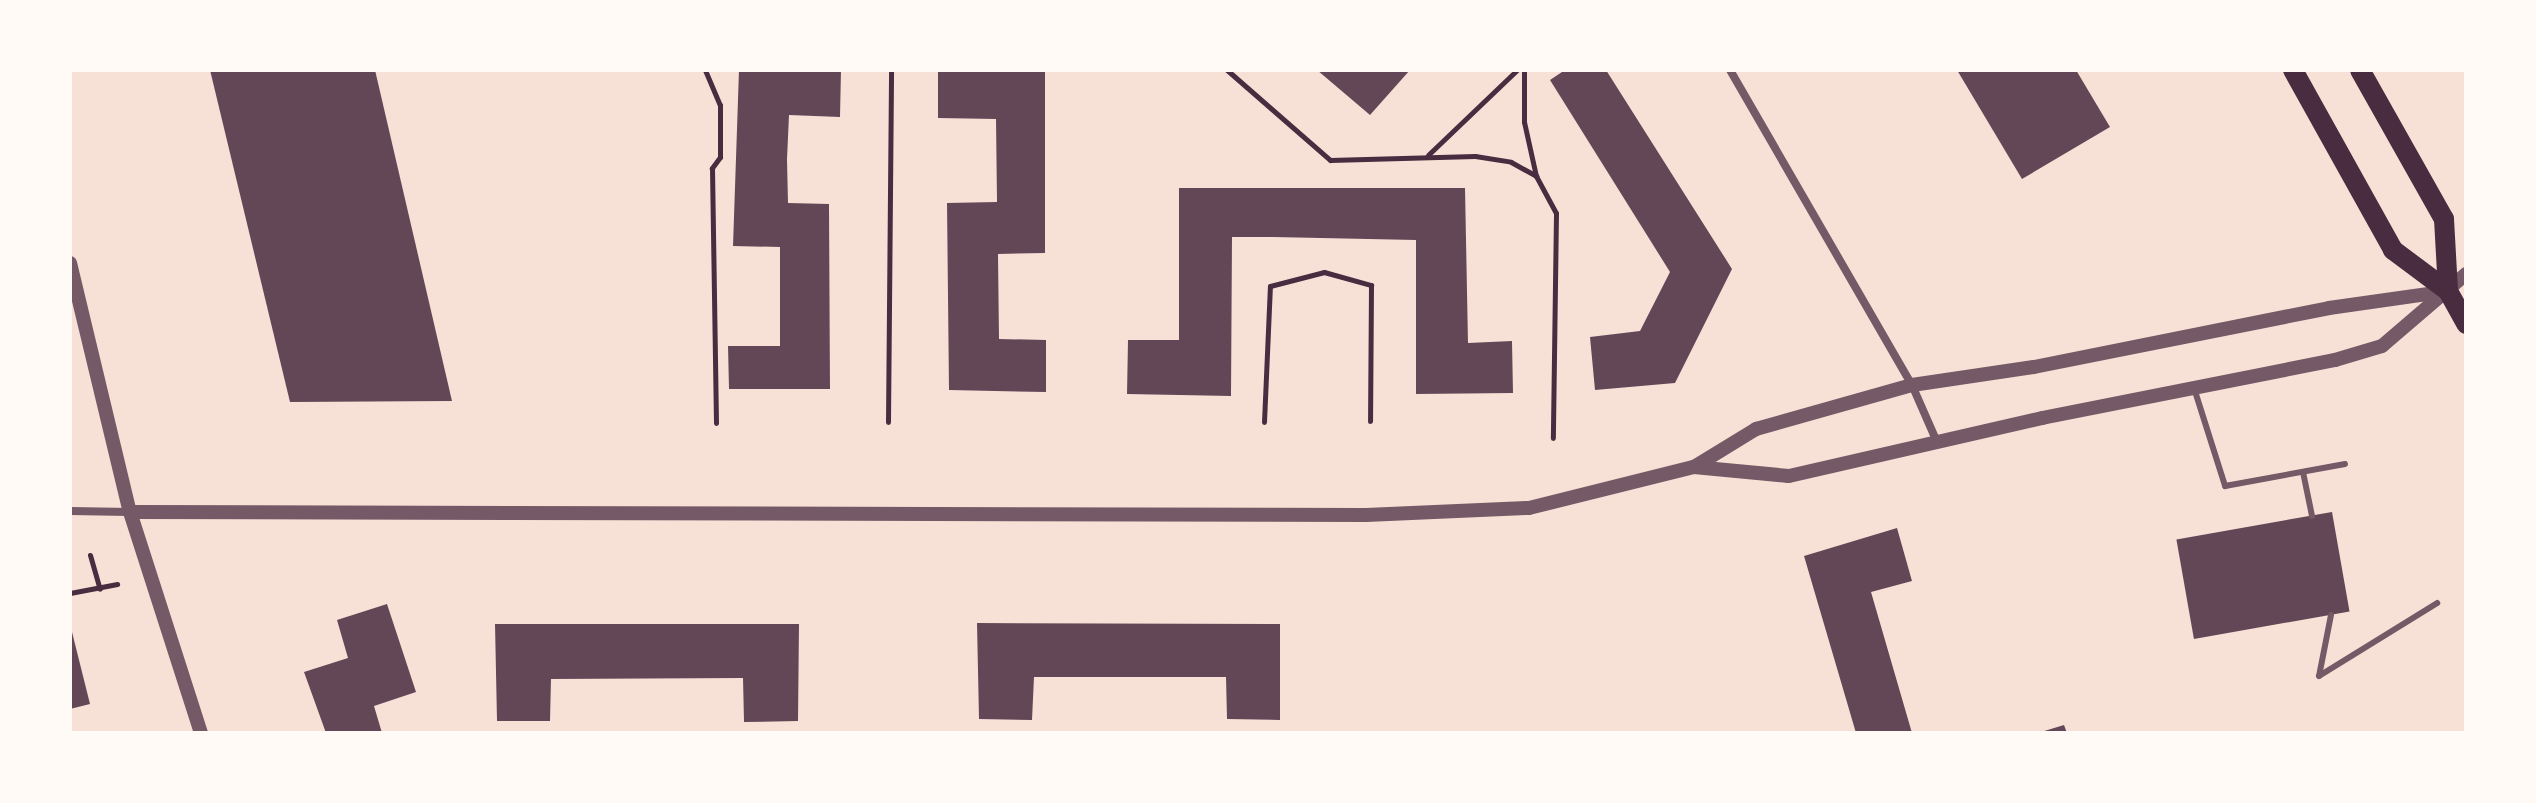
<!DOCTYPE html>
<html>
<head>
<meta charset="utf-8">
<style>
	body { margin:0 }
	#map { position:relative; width:2536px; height:803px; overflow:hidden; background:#f7e1d7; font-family:"DM Sans",sans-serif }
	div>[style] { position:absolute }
	.building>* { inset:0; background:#644757; transform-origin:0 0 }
	.path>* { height:5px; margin:-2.5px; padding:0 2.5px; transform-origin:2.5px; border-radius:2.5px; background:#4a2c40 }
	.service>* { height:6px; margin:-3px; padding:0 3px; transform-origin:3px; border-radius:3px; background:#755966 }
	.minor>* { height:8px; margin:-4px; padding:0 4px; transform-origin:4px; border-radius:4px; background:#755966 }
	.tertiary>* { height:14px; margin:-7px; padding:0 7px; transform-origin:7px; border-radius:7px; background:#755966 }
	.primary>* { height:20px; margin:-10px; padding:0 10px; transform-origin:10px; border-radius:10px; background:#4a2c40 }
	span { translate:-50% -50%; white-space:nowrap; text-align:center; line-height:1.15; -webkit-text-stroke:6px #fffaf5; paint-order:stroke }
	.frame { position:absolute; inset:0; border:72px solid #fffaf5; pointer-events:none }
</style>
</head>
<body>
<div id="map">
	<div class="building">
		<div style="clip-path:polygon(210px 70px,375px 70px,452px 401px,290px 402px)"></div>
		<div style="clip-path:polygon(739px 70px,841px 70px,840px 117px,789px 115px,787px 159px,788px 203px,829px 204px,830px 389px,729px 389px,728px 346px,780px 346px,780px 247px,733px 246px)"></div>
		<div style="clip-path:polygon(938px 70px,1045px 70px,1045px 253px,998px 254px,999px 339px,1046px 340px,1046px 392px,949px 390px,947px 203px,997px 202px,996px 119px,938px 118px)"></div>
		<div style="clip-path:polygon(1317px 70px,1410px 70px,1370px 115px)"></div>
		<div style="clip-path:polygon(1565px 70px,1606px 70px,1732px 269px,1675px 383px,1595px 390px,1590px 337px,1640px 331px,1670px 272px,1550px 80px)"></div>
		<div style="clip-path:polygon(1957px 70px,2076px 70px,2110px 127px,2022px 179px)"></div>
		<div style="clip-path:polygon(1179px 188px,1465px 188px,1468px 343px,1512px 341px,1513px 393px,1416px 394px,1416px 240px,1273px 237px,1232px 237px,1231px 396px,1127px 394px,1128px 340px,1179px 340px)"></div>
		<div style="left:2332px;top:512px;width:101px;height:158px;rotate:80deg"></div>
		<div style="clip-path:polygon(1897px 528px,1912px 581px,1871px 592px,1912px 733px,1856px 733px,1804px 556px)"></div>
		<div style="clip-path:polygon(387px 604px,416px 692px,374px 706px,382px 733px,326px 733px,304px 672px,348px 658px,337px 620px)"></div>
		<div style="clip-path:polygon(977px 623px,1280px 624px,1280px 720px,1227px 719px,1226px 677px,1034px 677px,1032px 720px,979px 719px)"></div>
		<div style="clip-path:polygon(70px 624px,90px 704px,70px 709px)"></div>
		<div style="clip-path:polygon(495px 624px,799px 624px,798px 721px,744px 722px,743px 678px,551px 679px,550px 721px,497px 721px)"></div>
		<div style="clip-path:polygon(2064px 725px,2067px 733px,2041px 733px,2041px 732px)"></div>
	</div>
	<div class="path">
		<div style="left:705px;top:70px;width:38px;rotate:67deg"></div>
		<div style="left:720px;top:105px;width:52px;rotate:90deg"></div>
		<div style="left:720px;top:157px;width:14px;rotate:126deg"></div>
		<div style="left:712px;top:168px;width:255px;rotate:89.1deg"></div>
		<div style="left:1227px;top:70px;width:137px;rotate:41.1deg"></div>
		<div style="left:1330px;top:160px;width:145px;rotate:-1.6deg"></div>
		<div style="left:1475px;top:156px;width:36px;rotate:9deg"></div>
		<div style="left:1511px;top:162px;width:29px;rotate:29deg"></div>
		<div style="left:1536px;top:176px;width:55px;rotate:-102.5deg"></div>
		<div style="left:1524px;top:122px;width:52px;rotate:-90deg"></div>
		<div style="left:1428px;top:155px;width:123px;rotate:-43.7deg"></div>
		<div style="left:1536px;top:176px;width:42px;rotate:61.6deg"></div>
		<div style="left:1556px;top:213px;width:225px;rotate:90.8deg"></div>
		<div style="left:888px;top:422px;width:352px;rotate:-89.5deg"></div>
		<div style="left:1264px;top:422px;width:136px;rotate:-87.5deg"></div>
		<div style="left:1270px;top:286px;width:56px;rotate:-14.5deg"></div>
		<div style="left:1324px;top:272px;width:49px;rotate:15.5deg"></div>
		<div style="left:1371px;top:285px;width:136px;rotate:90.4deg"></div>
		<div style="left:90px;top:555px;width:35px;rotate:74deg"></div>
		<div style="left:70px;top:593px;width:48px;rotate:-10.8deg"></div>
	</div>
	<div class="service">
		<div style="left:2194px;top:388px;width:103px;rotate:72.4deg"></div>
		<div style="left:2225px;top:486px;width:122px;rotate:-10.4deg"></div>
		<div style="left:2303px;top:472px;width:45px;rotate:78.4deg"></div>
		<div style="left:2331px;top:615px;width:62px;rotate:101.1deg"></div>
		<div style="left:2319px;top:676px;width:139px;rotate:-31.7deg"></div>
	</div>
	<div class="minor">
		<div style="left:1730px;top:70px;width:364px;rotate:60deg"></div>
		<div style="left:1912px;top:385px;width:62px;rotate:66.3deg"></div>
		<div style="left:70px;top:511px;width:60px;rotate:1deg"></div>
	</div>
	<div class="tertiary">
		<div style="left:70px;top:263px;width:256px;rotate:76.5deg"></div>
		<div style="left:130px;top:512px;width:232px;rotate:72.2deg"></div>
		<div style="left:1694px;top:467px;width:95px;rotate:5.4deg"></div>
		<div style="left:1789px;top:476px;width:260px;rotate:-12.9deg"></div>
		<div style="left:2042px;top:418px;width:299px;rotate:-11.2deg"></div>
		<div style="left:2335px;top:360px;width:49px;rotate:-16.6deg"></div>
		<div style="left:2382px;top:346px;width:111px;rotate:-40.6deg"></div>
		<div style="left:130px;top:512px;width:1236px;rotate:0.14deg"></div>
		<div style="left:1366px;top:515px;width:163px;rotate:-2.5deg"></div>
		<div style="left:1529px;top:508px;width:170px;rotate:-14deg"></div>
		<div style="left:1694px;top:467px;width:73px;rotate:-31.5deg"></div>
		<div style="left:1756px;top:429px;width:162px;rotate:-15.8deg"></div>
		<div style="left:1912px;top:385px;width:123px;rotate:-8.4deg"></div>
		<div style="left:2034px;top:367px;width:301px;rotate:-11.3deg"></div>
		<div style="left:2329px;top:308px;width:120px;rotate:-8.1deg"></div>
	</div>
	<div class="primary">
		<div style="left:2293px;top:70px;width:206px;rotate:60.9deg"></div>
		<div style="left:2393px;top:250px;width:69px;rotate:36.7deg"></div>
		<div style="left:2448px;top:291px;width:38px;rotate:61deg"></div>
		<div style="left:2360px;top:70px;width:171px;rotate:60.6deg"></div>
		<div style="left:2444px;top:219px;width:72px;rotate:86.8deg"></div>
	</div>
	<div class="frame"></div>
</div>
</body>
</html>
